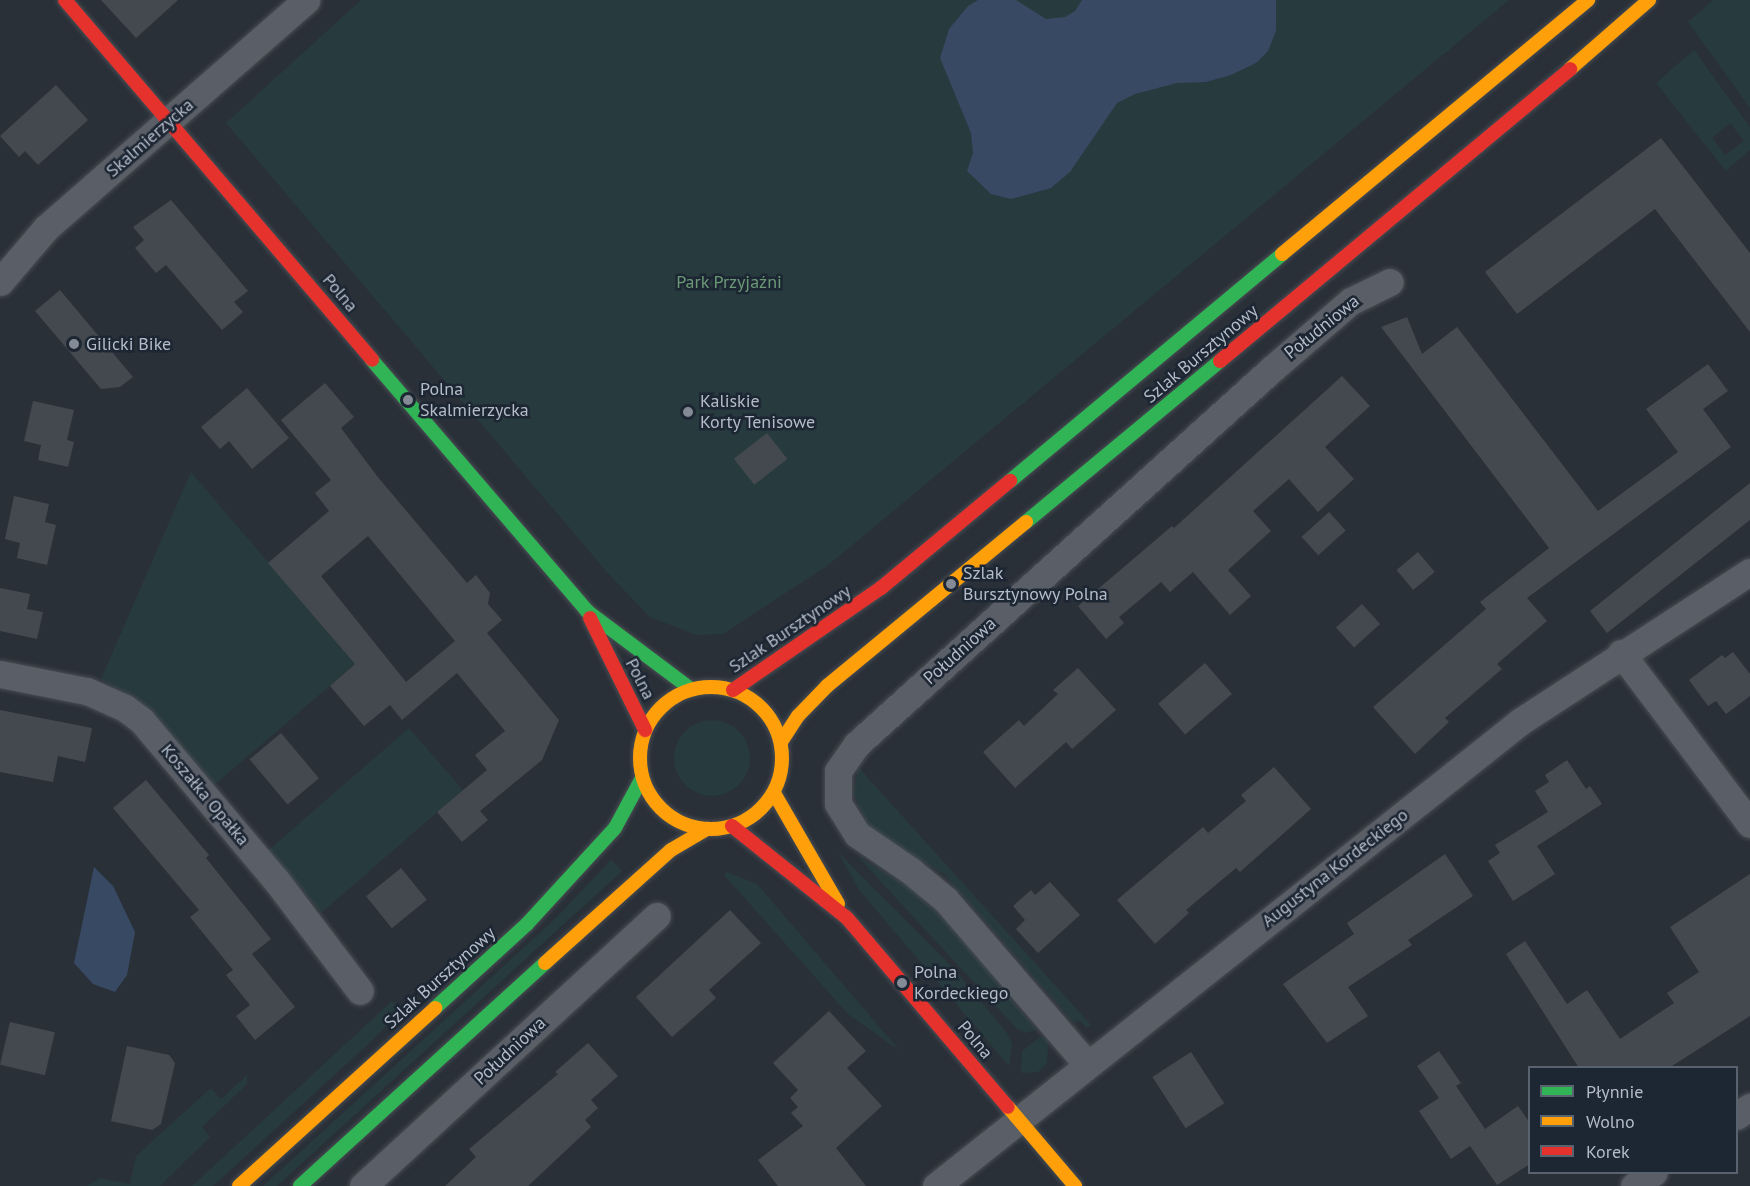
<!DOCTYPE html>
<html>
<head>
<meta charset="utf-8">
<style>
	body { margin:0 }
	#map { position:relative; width:1750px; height:1186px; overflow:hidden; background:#2a3038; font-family:"PT Sans",sans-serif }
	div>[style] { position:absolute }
	.green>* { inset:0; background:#273a3e; transform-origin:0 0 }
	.round { border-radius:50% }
	.water>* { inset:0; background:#384963 }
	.building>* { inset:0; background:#444950; transform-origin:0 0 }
	.roads { filter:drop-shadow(0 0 2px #484c53) drop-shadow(0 0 2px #484c53) }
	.street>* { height:27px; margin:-13.5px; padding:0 13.5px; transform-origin:13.5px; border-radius:13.5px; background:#5a5e66 }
	.fast>* { height:14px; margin:-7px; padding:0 7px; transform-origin:7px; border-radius:7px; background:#30b455 }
	.slow>* { height:14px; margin:-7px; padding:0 7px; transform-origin:7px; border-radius:7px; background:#ff9f0a }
	.slow>.ring { margin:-7px; padding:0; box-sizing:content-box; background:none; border:14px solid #ff9f0a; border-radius:50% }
	.jam>* { height:14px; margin:-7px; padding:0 7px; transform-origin:7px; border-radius:7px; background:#e5322d }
	.dots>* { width:16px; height:16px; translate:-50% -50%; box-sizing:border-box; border:3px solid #1d2633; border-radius:50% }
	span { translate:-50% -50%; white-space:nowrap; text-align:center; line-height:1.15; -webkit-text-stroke:5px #1d2633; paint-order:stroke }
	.street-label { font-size:18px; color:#b4bcc9 }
	.park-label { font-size:18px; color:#6b9a76 }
	.poi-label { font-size:18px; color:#b4bcc9 }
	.left { translate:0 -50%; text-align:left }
	.legend { position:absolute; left:1528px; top:1066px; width:210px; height:108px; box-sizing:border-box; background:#1d2633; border:2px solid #59626f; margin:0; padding:8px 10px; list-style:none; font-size:18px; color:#b4bcc9 }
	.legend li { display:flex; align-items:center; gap:12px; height:30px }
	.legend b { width:30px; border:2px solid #59626f }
</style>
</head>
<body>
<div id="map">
	<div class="green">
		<div style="clip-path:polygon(361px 0,1509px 0,827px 566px,723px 634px,696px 635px,650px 617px,612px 578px,226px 123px)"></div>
		<div style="clip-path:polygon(1713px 0,1750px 0,1750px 108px,1688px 22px)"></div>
		<div style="clip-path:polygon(evenodd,1694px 50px,1750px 127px,1750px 150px,1726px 171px,1656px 83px,1694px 50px,1730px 123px,1744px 141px,1725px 155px,1712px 138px,1730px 123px)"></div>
		<div style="clip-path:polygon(191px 472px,355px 664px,214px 785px,146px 707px,101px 679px)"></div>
		<div class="round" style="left:674px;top:720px;width:76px;height:76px"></div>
		<div style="left:409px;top:728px;width:82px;height:187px;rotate:49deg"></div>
		<div style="clip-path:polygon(858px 767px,1091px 1025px,1086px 1027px,1079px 1020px,1074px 1023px,944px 874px,886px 841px,864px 820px,854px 792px)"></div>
		<div style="clip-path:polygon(838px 852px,956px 971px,1007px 1033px,1012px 1044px,1009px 1066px,859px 890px)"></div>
		<div style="clip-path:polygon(857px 856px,913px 889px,956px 931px,1037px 1030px,1026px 1033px,1017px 1029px)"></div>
		<div style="clip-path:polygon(611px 860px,622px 871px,277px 1186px,263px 1186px,557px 917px)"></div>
		<div style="clip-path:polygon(727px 872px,757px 884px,900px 1051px,848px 1014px,724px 875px)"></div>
		<div style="clip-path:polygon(392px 1001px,402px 1010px,366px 1046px,213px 1186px,192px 1186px)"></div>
		<div style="clip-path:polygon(1040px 1037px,1049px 1039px,1047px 1063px,1038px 1072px,1021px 1073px,1022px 1051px)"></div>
		<div style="clip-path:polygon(247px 1075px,247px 1084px,202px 1127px,210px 1137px,160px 1186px,87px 1186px,100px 1178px,130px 1184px,136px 1156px,211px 1088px,221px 1099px)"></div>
	</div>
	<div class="water">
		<div style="clip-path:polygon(978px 0,1016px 0,1046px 19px,1065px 17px,1075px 11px,1082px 0,1276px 0,1276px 31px,1268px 51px,1256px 63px,1231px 75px,1206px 82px,1177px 83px,1135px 94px,1117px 103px,1070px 172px,1051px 188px,1011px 199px,991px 194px,967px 171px,973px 153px,971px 133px,940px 58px,949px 29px,968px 6px)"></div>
		<div style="clip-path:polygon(94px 867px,113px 886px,135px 932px,127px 975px,115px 992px,93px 984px,74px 963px)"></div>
	</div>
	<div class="building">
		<div style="clip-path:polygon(101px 0,178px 0,136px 38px)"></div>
		<div style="clip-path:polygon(56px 85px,88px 120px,38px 165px,25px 151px,19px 157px,0 136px)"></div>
		<div style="clip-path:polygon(1661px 138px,1750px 253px,1750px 332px,1655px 209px,1517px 314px,1485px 272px)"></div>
		<div style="clip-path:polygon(171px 200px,248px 291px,234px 302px,243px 312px,222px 330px,166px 265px,156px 273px,135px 248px,144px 240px,133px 227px)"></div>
		<div style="clip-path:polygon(60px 290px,133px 377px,120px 387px,101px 389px,35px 311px)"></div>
		<div style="clip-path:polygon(1407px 317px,1422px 354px,1457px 327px,1598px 511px,1678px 452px,1646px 409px,1708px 364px,1728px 391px,1703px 409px,1731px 447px,1527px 598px,1547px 621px,1497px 664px,1502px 669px,1445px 718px,1449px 722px,1415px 754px,1373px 707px,1486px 609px,1480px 602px,1549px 548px,1381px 327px)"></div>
		<div style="clip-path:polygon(1342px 376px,1370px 406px,1325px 447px,1354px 479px,1318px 512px,1289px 479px,1253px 511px,1271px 531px,1228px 570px,1251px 596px,1230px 615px,1193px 572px,1170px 592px,1161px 582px,1119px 617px,1124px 623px,1106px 639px,1078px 606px,1172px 526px,1174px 528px)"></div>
		<div style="clip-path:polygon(evenodd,325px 383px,354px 417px,341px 428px,377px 476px,467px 583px,476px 575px,490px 593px,488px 604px,502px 620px,487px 633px,559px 720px,542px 760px,480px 811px,488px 820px,462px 842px,437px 812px,487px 770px,475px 755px,505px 731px,457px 673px,402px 720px,390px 705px,364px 726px,330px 686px,355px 664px,268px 563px,329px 511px,315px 493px,331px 480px,281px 420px,325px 383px,368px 536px,455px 641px,406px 682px,321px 576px,368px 536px)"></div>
		<div style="clip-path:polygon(247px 388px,289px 438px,252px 469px,229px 441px,220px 449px,201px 427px)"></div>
		<div style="clip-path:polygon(33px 401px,74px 410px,67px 440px,74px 442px,68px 467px,38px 460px,41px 445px,24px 441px)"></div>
		<div style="left:767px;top:433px;width:33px;height:42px;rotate:52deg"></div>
		<div style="clip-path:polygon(1750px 483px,1750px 520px,1607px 633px,1590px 611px)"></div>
		<div style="clip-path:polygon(14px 496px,49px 504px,45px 522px,56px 525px,47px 565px,17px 558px,20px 543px,5px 539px)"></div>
		<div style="left:1329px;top:512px;width:25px;height:37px;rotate:48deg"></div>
		<div style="left:1418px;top:552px;width:26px;height:28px;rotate:50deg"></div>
		<div style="clip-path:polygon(0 588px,30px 594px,27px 609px,43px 612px,37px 639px,0 631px)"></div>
		<div style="left:1362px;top:604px;width:27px;height:35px;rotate:48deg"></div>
		<div style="clip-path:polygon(1733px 652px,1750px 674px,1750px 696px,1726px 714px,1716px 701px,1708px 706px,1689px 680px,1722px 655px,1725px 658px)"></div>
		<div style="left:1205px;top:663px;width:41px;height:62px;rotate:49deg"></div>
		<div style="clip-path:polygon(1078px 668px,1116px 710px,1072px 749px,1066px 742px,1015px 788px,983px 752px,1019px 720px,1024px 726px,1058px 694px,1053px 690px)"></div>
		<div style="clip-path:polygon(0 710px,92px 728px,85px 762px,58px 756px,53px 782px,0 772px)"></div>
		<div style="left:281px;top:733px;width:59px;height:41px;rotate:50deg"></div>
		<div style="clip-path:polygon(1567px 760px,1586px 789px,1590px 786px,1602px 804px,1537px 846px,1555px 874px,1513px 901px,1488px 861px,1500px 853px,1495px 845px,1548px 812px,1535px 791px,1549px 782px,1545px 775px)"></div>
		<div style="clip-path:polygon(1274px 767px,1311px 809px,1240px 872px,1236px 868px,1186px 910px,1189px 913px,1155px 944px,1117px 900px,1203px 827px,1208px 833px,1246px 801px,1241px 795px)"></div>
		<div style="clip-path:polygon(146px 780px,209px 855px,206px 858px,271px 939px,252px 954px,295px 1007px,255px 1040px,236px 1016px,250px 1005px,226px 975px,233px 970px,190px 917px,199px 910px,113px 808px)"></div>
		<div style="clip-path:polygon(1445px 854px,1473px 896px,1408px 940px,1412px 945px,1348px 987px,1368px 1016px,1327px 1043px,1283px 984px,1354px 934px,1347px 923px)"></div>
		<div style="left:401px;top:868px;width:41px;height:45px;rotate:51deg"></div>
		<div style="clip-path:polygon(1750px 874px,1750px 1016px,1669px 1068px,1579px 1068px,1506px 954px,1525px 941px,1567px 1004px,1587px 990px,1620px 1039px,1674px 1003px,1667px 993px,1699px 972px,1670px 927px)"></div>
		<div style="clip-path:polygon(1050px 882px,1080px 915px,1038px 953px,1016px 929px,1025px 920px,1013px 906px,1031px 890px,1035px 895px)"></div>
		<div style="clip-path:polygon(730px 910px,761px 943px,709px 990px,716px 998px,672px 1037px,636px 997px)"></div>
		<div style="clip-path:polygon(829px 1011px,866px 1051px,847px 1068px,882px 1106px,836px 1148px,866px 1186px,778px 1186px,758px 1160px,803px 1126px,791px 1113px,798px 1107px,790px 1098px,798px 1090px,773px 1063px)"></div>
		<div style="left:10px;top:1022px;width:46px;height:44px;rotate:13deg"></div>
		<div style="clip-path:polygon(588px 1043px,618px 1076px,591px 1100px,598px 1108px,585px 1120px,591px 1127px,528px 1186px,445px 1186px,476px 1157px,469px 1149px,558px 1074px,555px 1072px)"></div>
		<div style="clip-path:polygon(127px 1046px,169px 1055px,175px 1063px,161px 1124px,152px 1130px,111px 1121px)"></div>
		<div style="clip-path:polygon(1439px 1051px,1461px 1083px,1456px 1086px,1485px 1129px,1518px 1106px,1530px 1123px,1530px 1164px,1497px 1185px,1470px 1146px,1451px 1159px,1419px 1111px,1439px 1098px,1417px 1066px)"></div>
		<div style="left:1191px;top:1052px;width:61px;height:46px;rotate:57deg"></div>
	</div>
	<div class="roads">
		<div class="street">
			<div style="left:0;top:282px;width:71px;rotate:-49.6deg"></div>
			<div style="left:46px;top:228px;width:346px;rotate:-41.2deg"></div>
			<div style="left:1621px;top:653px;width:214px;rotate:53deg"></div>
			<div style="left:0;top:674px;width:89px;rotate:11.1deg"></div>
			<div style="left:87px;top:691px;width:42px;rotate:24.1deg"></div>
			<div style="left:125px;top:708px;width:21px;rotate:37deg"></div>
			<div style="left:142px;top:721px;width:208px;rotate:49.9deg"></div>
			<div style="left:276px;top:880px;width:139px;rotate:52.9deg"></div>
			<div style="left:1086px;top:1063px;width:215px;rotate:-130.7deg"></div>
			<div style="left:946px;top:900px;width:45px;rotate:-140.4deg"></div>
			<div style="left:911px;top:871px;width:65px;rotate:-145.6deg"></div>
			<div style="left:857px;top:834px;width:36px;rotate:-122deg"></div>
			<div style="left:838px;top:803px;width:32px;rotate:-90deg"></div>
			<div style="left:838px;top:771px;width:33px;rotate:-55deg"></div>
			<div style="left:857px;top:744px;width:561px;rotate:-42.11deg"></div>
			<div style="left:1273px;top:368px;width:103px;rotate:-40.7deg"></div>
			<div style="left:1351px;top:301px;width:43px;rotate:-26deg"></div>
			<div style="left:1736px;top:1116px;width:17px;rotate:-33deg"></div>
			<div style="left:363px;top:1186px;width:399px;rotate:-42.6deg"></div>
			<div style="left:936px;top:1186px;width:747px;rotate:-38.48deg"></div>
			<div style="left:1521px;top:721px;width:273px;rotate:-33.1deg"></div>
			<div style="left:1634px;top:1186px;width:24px;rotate:-35deg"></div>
		</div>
		<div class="fast">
			<div style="left:372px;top:360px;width:330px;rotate:49.4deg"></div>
			<div style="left:587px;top:611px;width:130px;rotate:36.9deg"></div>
			<div style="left:1010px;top:481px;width:354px;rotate:-39.8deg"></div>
			<div style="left:1026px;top:522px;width:252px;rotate:-39.7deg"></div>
			<div style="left:435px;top:1008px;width:125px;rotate:-42.4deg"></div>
			<div style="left:527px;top:924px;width:130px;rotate:-47.5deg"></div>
			<div style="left:615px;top:828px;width:57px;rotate:-61.6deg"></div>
			<div style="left:300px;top:1186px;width:331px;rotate:-42.3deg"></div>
		</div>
		<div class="slow">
			<div style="left:1570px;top:69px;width:105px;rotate:-41.1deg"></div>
			<div style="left:1282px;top:254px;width:398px;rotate:-39.7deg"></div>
			<div class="ring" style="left:640px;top:687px;width:128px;height:128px"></div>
			<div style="left:781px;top:742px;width:31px;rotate:-57deg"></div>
			<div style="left:798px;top:716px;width:42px;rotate:-46deg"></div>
			<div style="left:827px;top:686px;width:258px;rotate:-39.5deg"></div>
			<div style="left:774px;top:793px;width:128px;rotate:60deg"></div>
			<div style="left:545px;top:963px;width:169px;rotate:-41.9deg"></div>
			<div style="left:671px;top:850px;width:42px;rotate:-30.3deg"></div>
			<div style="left:1008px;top:1107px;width:104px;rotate:49.7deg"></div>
			<div style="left:239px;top:1186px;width:265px;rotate:-42.2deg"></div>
		</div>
		<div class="jam">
			<div style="left:65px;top:0;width:473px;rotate:49.5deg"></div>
			<div style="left:1220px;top:361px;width:456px;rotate:-39.8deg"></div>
			<div style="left:590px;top:618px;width:125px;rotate:63.8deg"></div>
			<div style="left:733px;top:690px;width:180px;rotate:-34.6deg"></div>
			<div style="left:881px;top:588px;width:168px;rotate:-39.7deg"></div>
			<div style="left:732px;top:826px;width:147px;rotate:38.7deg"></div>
			<div style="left:847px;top:918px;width:248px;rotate:49.6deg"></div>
		</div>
	</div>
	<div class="dots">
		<div style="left:74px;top:344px;background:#848b96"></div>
		<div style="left:408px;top:400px;background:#848b96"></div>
		<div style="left:688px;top:412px;background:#848b96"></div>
		<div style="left:951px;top:584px;background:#848b96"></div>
		<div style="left:902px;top:983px;background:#848b96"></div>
	</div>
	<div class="street-label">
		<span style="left:150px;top:138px;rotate:-41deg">Skalmierzycka</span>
		<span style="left:340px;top:293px;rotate:50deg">Polna</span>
		<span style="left:1322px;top:327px;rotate:-39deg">Południowa</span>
		<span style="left:1201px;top:354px;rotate:-40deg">Szlak Bursztynowy</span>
		<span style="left:790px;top:629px;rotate:-34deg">Szlak Bursztynowy</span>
		<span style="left:960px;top:651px;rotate:-42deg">Południowa</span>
		<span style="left:640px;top:679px;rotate:63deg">Polna</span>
		<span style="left:205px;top:795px;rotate:50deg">Koszałka Opałka</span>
		<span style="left:1335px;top:868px;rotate:-38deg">Augustyna Kordeckiego</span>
		<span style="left:440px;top:978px;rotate:-42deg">Szlak Bursztynowy</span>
		<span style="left:975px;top:1040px;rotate:50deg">Polna</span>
		<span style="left:510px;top:1051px;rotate:-43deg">Południowa</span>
	</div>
	<div class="park-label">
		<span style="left:729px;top:282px">Park Przyjaźni</span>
	</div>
	<div class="poi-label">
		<span class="left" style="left:86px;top:344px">Gilicki Bike</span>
		<span class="left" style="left:420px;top:400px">Polna<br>Skalmierzycka</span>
		<span class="left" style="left:700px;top:412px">Kaliskie<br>Korty Tenisowe</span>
		<span class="left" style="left:963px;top:584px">Szlak<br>Bursztynowy Polna</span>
		<span class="left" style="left:914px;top:983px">Polna<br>Kordeckiego</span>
	</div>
	<ul class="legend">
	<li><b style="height:8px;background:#30b455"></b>Płynnie</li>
	<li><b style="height:8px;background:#ff9f0a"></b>Wolno</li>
	<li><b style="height:8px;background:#e5322d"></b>Korek</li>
	</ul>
</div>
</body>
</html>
